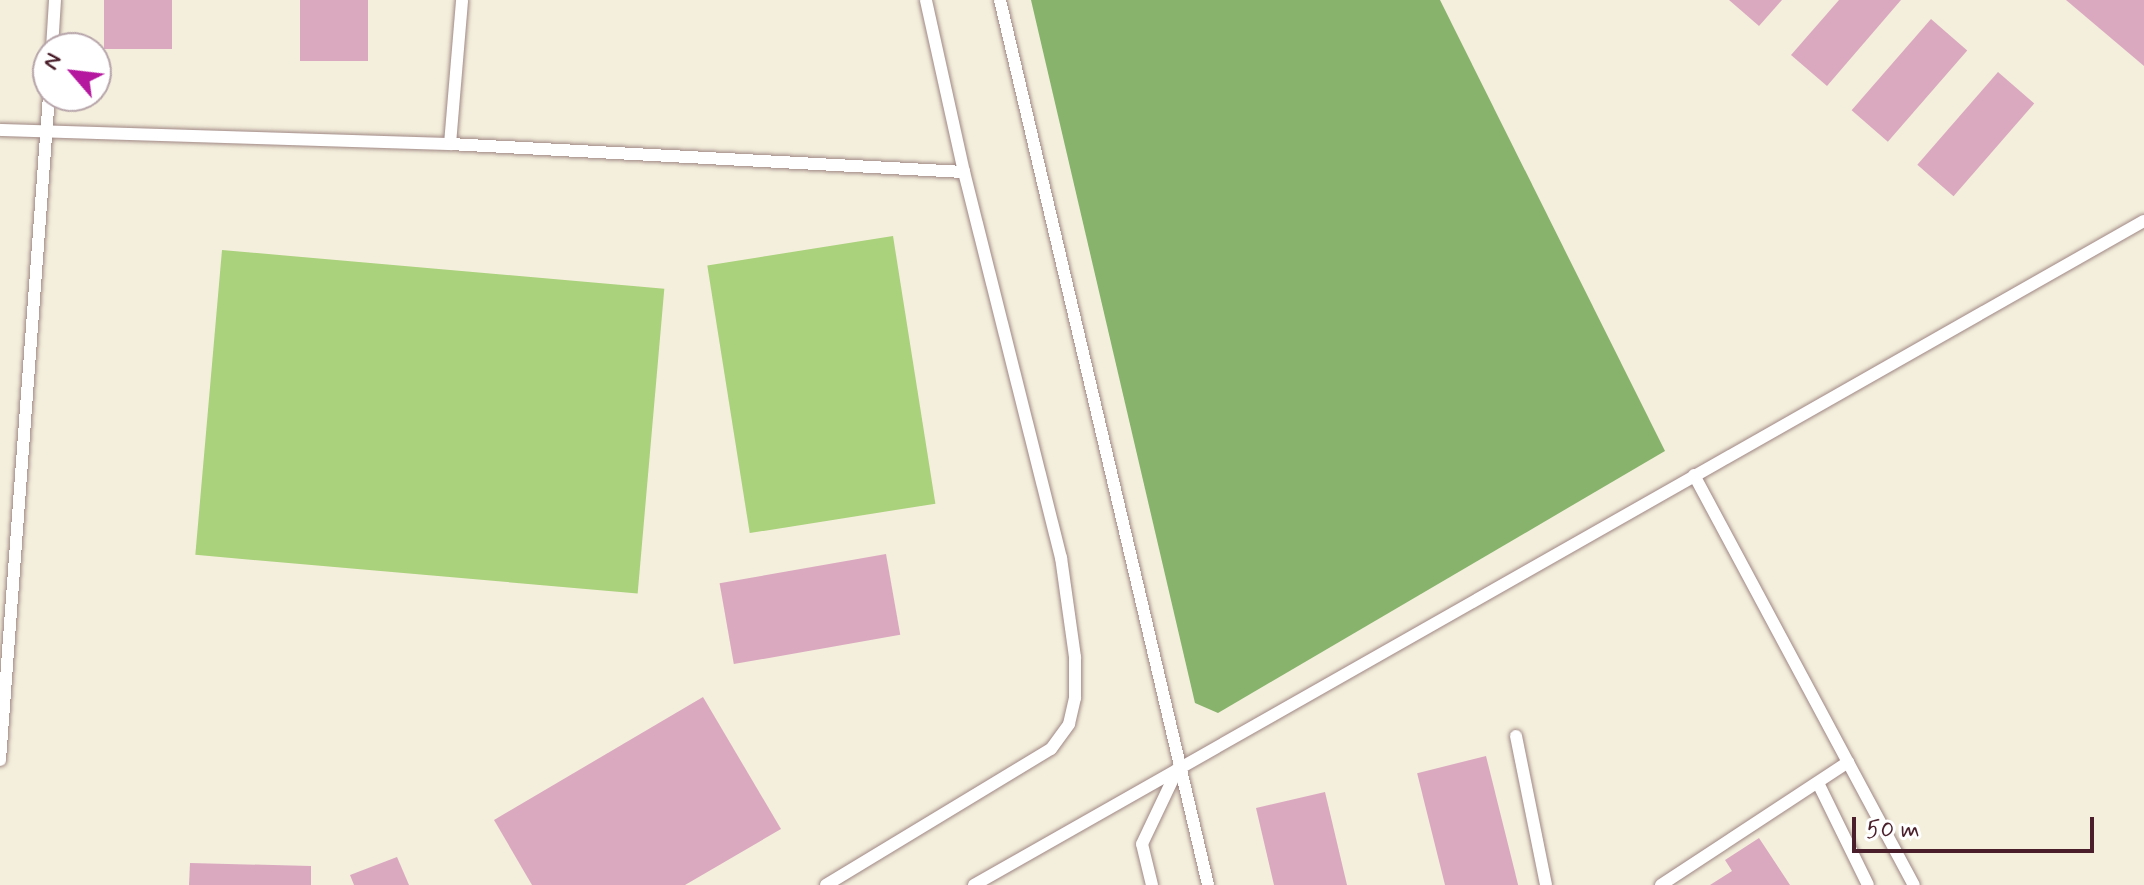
<!DOCTYPE html>
<html>
<head>
<meta charset="utf-8">
<style>
	body { margin:0 }
	#map { position:relative; width:2144px; height:885px; overflow:hidden; background:#f4efdc; font-family:Mynerve,sans-serif }
	div>[style] { position:absolute }
	.green>* { inset:0; background:#aad17c; transform-origin:0 0 }
	.forest>* { inset:0; background:#87b36c }
	.building>* { inset:0; background:#daa9c0; transform-origin:0 0 }
	.roads { filter:drop-shadow(0 0 2px #9f8784) drop-shadow(0 0 2px #9f8784) }
	.service>* { height:12px; margin:-6px; padding:0 6px; transform-origin:6px; border-radius:6px; background:#fff }
	span { translate:-50% -50%; white-space:nowrap; text-align:center; line-height:1.15; -webkit-text-stroke:6px #fff; paint-order:stroke }
	.north { position:absolute; left:32px; top:32px; width:80px; height:80px; box-sizing:border-box; background:#fff; border:2px solid #b7a5aa; border-radius:50%; rotate:298deg; font-size:22px; font-weight:700; line-height:32px; text-align:center; color:#4a1f2b }
	.north::after { content:''; display:block; margin:auto; width:28px; height:36px; background:#b5179e; clip-path:polygon(50% 0,100% 100%,50% 72%,0 100%) }
	.scale { position:absolute; left:1852px; top:817px; width:242px; height:36px; box-sizing:border-box; border:4px solid #4a1f2b; border-top:0; padding-left:10px; font-size:24px; line-height:28px; white-space:nowrap; color:#4a1f2b; -webkit-text-stroke:6px #fff; paint-order:stroke }
</style>
</head>
<body>
<div id="map">
	<div class="green">
		<div style="left:893px;top:236px;width:271px;height:188px;rotate:81deg"></div>
		<div style="left:222px;top:250px;width:444px;height:306px;rotate:5deg"></div>
	</div>
	<div class="forest">
		<div style="clip-path:polygon(1031px 0,1440px 0,1665px 451px,1218px 713px,1195px 703px)"></div>
	</div>
	<div class="building">
		<div style="left:104px;top:0;width:68px;height:49px"></div>
		<div style="left:300px;top:0;width:68px;height:61px"></div>
		<div style="clip-path:polygon(1729px 0,1782px 0,1759px 26px)"></div>
		<div style="clip-path:polygon(1839px 0,1901px 0,1827px 86px,1791px 55px)"></div>
		<div style="clip-path:polygon(2066px 0,2144px 0,2144px 66px)"></div>
		<div style="left:1931px;top:19px;width:48px;height:121px;rotate:41deg"></div>
		<div style="left:1998px;top:72px;width:48px;height:123px;rotate:41deg"></div>
		<div style="left:886px;top:554px;width:82px;height:169px;rotate:80deg"></div>
		<div style="clip-path:polygon(703px 697px,781px 829px,685px 885px,532px 885px,494px 820px)"></div>
		<div style="left:1486px;top:756px;width:133px;height:71px;rotate:76deg"></div>
		<div style="clip-path:polygon(1325px 792px,1347px 885px,1274px 885px,1256px 808px)"></div>
		<div style="clip-path:polygon(1759px 838px,1790px 885px,1710px 885px,1732px 871px,1725px 860px)"></div>
		<div style="clip-path:polygon(397px 857px,409px 885px,354px 885px,350px 875px)"></div>
		<div style="clip-path:polygon(190px 863px,311px 866px,311px 885px,189px 885px)"></div>
	</div>
	<div class="roads">
		<div class="service">
			<div style="left:1000px;top:0;width:909px;rotate:76.77deg"></div>
			<div style="left:52px;top:48px;width:48px;rotate:-86.4deg"></div>
			<div style="left:0;top:130px;width:450px;rotate:1.8deg"></div>
			<div style="left:450px;top:144px;width:515px;rotate:3.12deg"></div>
			<div style="left:450px;top:144px;width:144px;rotate:-85.2deg"></div>
			<div style="left:1694px;top:475px;width:465px;rotate:61.8deg"></div>
			<div style="left:1516px;top:736px;width:152px;rotate:78.6deg"></div>
			<div style="left:0;top:760px;width:666px;rotate:-85.78deg"></div>
			<div style="left:1819px;top:785px;width:111px;rotate:63.9deg"></div>
			<div style="left:826px;top:885px;width:263px;rotate:-31.2deg"></div>
			<div style="left:1051px;top:749px;width:31px;rotate:-54deg"></div>
			<div style="left:1069px;top:724px;width:27px;rotate:-77deg"></div>
			<div style="left:1075px;top:698px;width:41px;rotate:-90deg"></div>
			<div style="left:1075px;top:657px;width:100px;rotate:-98deg"></div>
			<div style="left:1061px;top:558px;width:398px;rotate:-104.1deg"></div>
			<div style="left:964px;top:172px;width:176px;rotate:-102.5deg"></div>
			<div style="left:974px;top:885px;width:1345px;rotate:-29.58deg"></div>
			<div style="left:1152px;top:885px;width:42px;rotate:-103.7deg"></div>
			<div style="left:1142px;top:844px;width:86px;rotate:-64.6deg"></div>
			<div style="left:1661px;top:885px;width:224px;rotate:-33.3deg"></div>
		</div>
	</div>
	<div class="north">N</div>
	<div class="scale">50 m</div>
</div>
</body>
</html>
